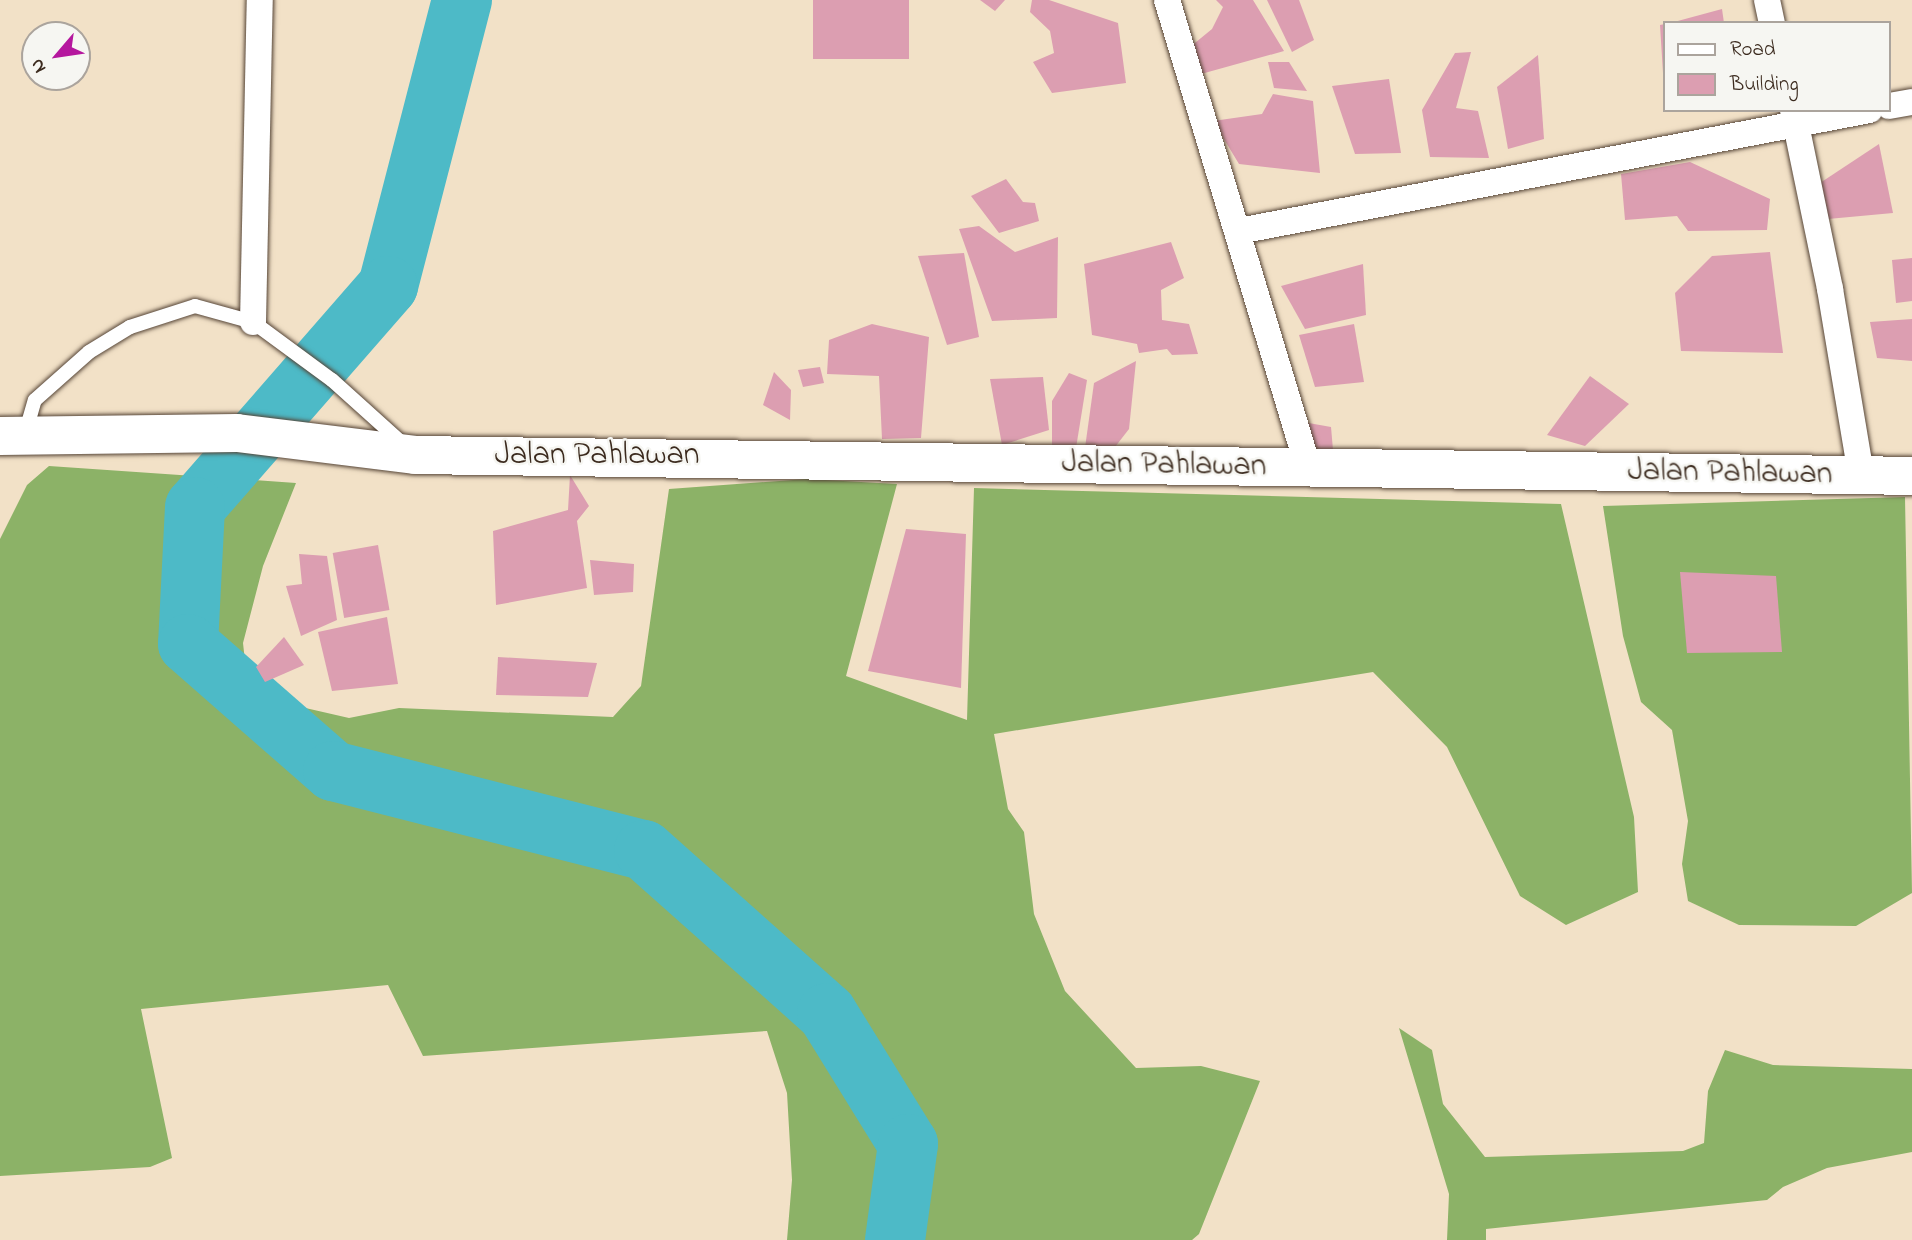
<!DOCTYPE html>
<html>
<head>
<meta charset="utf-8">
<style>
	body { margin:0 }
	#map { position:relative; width:1912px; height:1240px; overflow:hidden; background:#f2e1c7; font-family:"Indie Flower",sans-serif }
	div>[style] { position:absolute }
	.forest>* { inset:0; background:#8cb267 }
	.river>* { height:60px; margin:-30px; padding:0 30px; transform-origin:30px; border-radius:30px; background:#4dbac7 }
	.building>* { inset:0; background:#dc9eb1; transform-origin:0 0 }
	.roads { filter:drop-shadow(0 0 2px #564537) drop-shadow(0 0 2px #564537) }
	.lane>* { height:14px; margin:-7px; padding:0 7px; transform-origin:7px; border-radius:7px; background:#fff }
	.street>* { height:26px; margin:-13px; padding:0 13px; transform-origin:13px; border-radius:13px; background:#fff }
	.primary>* { height:38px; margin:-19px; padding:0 19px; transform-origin:19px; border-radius:19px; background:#fff }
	span { translate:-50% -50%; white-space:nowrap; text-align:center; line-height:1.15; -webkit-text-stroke:5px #f6f6f2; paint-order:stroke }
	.street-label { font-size:32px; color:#3b2a1e }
	.legend { position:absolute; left:1663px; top:21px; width:228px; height:91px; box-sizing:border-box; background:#f6f6f2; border:2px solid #aba49d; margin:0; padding:9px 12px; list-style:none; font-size:21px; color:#3b2a1e }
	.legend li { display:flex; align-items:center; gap:14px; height:35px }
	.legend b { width:35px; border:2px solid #aba49d }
	.north { position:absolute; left:21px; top:21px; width:70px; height:70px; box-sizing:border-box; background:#f6f6f2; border:2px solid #aba49d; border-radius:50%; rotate:241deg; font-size:19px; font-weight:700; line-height:28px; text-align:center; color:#3b2a1e }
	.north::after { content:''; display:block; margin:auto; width:24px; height:32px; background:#b5179e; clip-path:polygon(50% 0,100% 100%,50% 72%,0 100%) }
</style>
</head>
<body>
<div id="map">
	<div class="forest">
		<div style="clip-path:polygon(49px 466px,296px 483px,263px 566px,243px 643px,246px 670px,275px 701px,349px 718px,399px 708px,613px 717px,641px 686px,669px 489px,807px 479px,897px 484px,846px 676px,967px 720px,974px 488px,1561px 504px,1634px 817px,1638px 892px,1566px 925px,1520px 896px,1447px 747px,1373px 672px,994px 734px,1008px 809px,1024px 832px,1034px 914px,1065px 991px,1136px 1068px,1201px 1066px,1260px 1081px,1199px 1234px,1192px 1240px,787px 1240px,792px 1180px,787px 1093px,767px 1031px,423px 1056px,388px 985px,141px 1009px,172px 1158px,150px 1167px,0 1176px,0 539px,27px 485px)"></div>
		<div style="clip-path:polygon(1905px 497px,1912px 893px,1856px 926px,1739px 925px,1688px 901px,1682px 864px,1688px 821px,1672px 730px,1641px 702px,1623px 636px,1603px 506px)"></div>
		<div style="clip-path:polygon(1399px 1028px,1432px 1050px,1443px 1104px,1485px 1157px,1683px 1151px,1704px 1143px,1708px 1091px,1725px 1050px,1773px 1065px,1912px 1069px,1912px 1152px,1827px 1168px,1783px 1187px,1767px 1200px,1486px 1229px,1486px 1240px,1447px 1240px,1449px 1194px)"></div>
	</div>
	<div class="river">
		<div style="left:462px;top:0;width:295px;rotate:104.5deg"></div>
		<div style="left:388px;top:286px;width:293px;rotate:131.1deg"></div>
		<div style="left:195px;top:507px;width:137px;rotate:92.9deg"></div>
		<div style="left:188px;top:644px;width:193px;rotate:41.2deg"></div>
		<div style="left:333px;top:771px;width:321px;rotate:14.3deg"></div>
		<div style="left:644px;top:850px;width:245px;rotate:41.7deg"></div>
		<div style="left:827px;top:1013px;width:154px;rotate:58.3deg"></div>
		<div style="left:908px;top:1144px;width:97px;rotate:97.7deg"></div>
	</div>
	<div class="building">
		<div style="left:813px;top:0;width:96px;height:59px"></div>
		<div style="clip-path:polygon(980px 0,1005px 0,995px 11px)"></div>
		<div style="clip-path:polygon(1032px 0,1049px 0,1118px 23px,1126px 83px,1052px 93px,1033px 62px,1054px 53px,1050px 31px,1030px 12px)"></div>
		<div style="clip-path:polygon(1216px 0,1253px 0,1284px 51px,1201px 74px,1190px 47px,1212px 29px,1223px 7px)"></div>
		<div style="clip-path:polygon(1267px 0,1299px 0,1314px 40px,1292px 52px)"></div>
		<div style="clip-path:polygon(1722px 9px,1724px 23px,1674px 23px,1674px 22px)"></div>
		<div style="clip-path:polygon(1665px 24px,1665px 73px,1663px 73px,1660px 25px)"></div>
		<div style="clip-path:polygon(1471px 52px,1456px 108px,1478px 111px,1489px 158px,1430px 157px,1422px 110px,1455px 53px)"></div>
		<div style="clip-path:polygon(1538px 55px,1544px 139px,1508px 149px,1497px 87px)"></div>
		<div style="clip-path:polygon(1268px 62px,1289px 62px,1307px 91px,1274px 88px)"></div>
		<div style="clip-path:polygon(1389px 79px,1401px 153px,1355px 154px,1332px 86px)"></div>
		<div style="clip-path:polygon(1273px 94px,1313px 101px,1320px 173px,1239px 164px,1213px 121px,1262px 114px)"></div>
		<div style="clip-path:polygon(1879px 144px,1893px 213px,1828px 219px,1820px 183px)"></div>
		<div style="clip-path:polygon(1690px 162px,1770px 199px,1767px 230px,1688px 231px,1677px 216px,1625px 220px,1621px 174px)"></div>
		<div style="clip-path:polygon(1006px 179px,1023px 202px,1035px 203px,1039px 221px,999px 233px,971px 196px)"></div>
		<div style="clip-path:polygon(979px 226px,1015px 252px,1058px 237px,1057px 318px,992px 321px,959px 229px)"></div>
		<div style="clip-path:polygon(1171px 242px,1184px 278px,1161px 290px,1162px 320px,1189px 324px,1198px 354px,1172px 355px,1167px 349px,1139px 353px,1137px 344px,1092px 335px,1084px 264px)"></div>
		<div style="clip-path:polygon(1770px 252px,1783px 353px,1681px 351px,1675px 293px,1712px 256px)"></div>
		<div style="clip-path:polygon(964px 253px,979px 337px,947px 345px,918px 256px)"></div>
		<div style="clip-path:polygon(1912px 258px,1912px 301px,1896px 303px,1892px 260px)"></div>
		<div style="clip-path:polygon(1363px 264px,1366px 315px,1305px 329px,1281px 286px)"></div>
		<div style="clip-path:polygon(1912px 319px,1912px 361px,1877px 358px,1870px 322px)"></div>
		<div style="clip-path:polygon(872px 324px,929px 337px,921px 438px,882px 439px,879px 376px,827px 374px,829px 340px)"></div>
		<div style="clip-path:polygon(1354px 324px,1364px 382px,1315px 387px,1299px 335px)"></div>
		<div style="clip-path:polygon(1136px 361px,1129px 429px,1108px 456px,1084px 455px,1094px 383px)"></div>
		<div style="clip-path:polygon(820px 367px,824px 383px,803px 387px,798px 370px)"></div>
		<div style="clip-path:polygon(774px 372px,791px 390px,790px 420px,763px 405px)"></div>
		<div style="clip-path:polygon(1069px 373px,1087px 380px,1076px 448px,1052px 447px,1052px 401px)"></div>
		<div style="clip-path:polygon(1590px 376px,1629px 404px,1585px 446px,1547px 435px)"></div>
		<div style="clip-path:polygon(1043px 377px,1049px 430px,1002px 445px,990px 379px)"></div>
		<div style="clip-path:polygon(1303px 422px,1331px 427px,1333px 450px,1311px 454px)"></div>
		<div style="clip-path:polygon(570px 475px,589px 506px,577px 521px,587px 588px,496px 605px,493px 531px,568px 510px)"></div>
		<div style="clip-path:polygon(906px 529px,966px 534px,961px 688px,868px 671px)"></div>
		<div style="left:378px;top:545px;width:66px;height:46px;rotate:80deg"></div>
		<div style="clip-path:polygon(299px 554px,327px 556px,337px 620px,301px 636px,286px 586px,302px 584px)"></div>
		<div style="clip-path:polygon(590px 560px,634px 564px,633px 592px,594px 595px)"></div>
		<div style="clip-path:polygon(1680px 572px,1776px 576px,1782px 652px,1687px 653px)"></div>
		<div style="clip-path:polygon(387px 617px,398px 684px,332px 691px,318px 632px)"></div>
		<div style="clip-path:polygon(284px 637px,304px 665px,265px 682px,256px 667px)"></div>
		<div style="clip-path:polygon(498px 657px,597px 663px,588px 697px,496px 695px)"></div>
	</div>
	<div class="roads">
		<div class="lane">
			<div style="left:25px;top:434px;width:35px;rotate:-74deg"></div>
			<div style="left:35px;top:400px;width:72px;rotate:-41.6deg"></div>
			<div style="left:89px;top:352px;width:48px;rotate:-31.4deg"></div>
			<div style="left:130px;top:327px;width:68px;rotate:-17.9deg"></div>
			<div style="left:195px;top:306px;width:60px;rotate:15.4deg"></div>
			<div style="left:253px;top:322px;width:98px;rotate:36.3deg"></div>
			<div style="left:332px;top:380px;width:94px;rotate:42deg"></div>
		</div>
		<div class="street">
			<div style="left:1167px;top:0;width:491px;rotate:73.2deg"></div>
			<div style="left:1767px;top:0;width:24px;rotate:78deg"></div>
			<div style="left:1889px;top:106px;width:23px;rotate:-10deg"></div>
			<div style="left:1793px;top:110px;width:183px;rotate:78.3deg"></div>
			<div style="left:1830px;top:289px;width:189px;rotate:80.5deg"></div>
			<div style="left:1239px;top:231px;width:642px;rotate:-10.86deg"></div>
			<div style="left:253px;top:322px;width:322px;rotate:-88.8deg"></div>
		</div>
		<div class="primary">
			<div style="left:0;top:436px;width:237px;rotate:-0.7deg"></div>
			<div style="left:237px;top:433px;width:179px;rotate:7deg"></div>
			<div style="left:415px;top:455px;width:1497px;rotate:0.8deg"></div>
		</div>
	</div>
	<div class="street-label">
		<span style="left:597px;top:456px">Jalan Pahlawan</span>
		<span style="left:1164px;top:466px;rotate:1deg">Jalan Pahlawan</span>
		<span style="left:1730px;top:474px;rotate:1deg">Jalan Pahlawan</span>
	</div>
	<ul class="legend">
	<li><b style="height:9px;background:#fff"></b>Road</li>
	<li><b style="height:19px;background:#dc9eb1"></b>Building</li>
	</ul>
	<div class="north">N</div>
</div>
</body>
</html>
